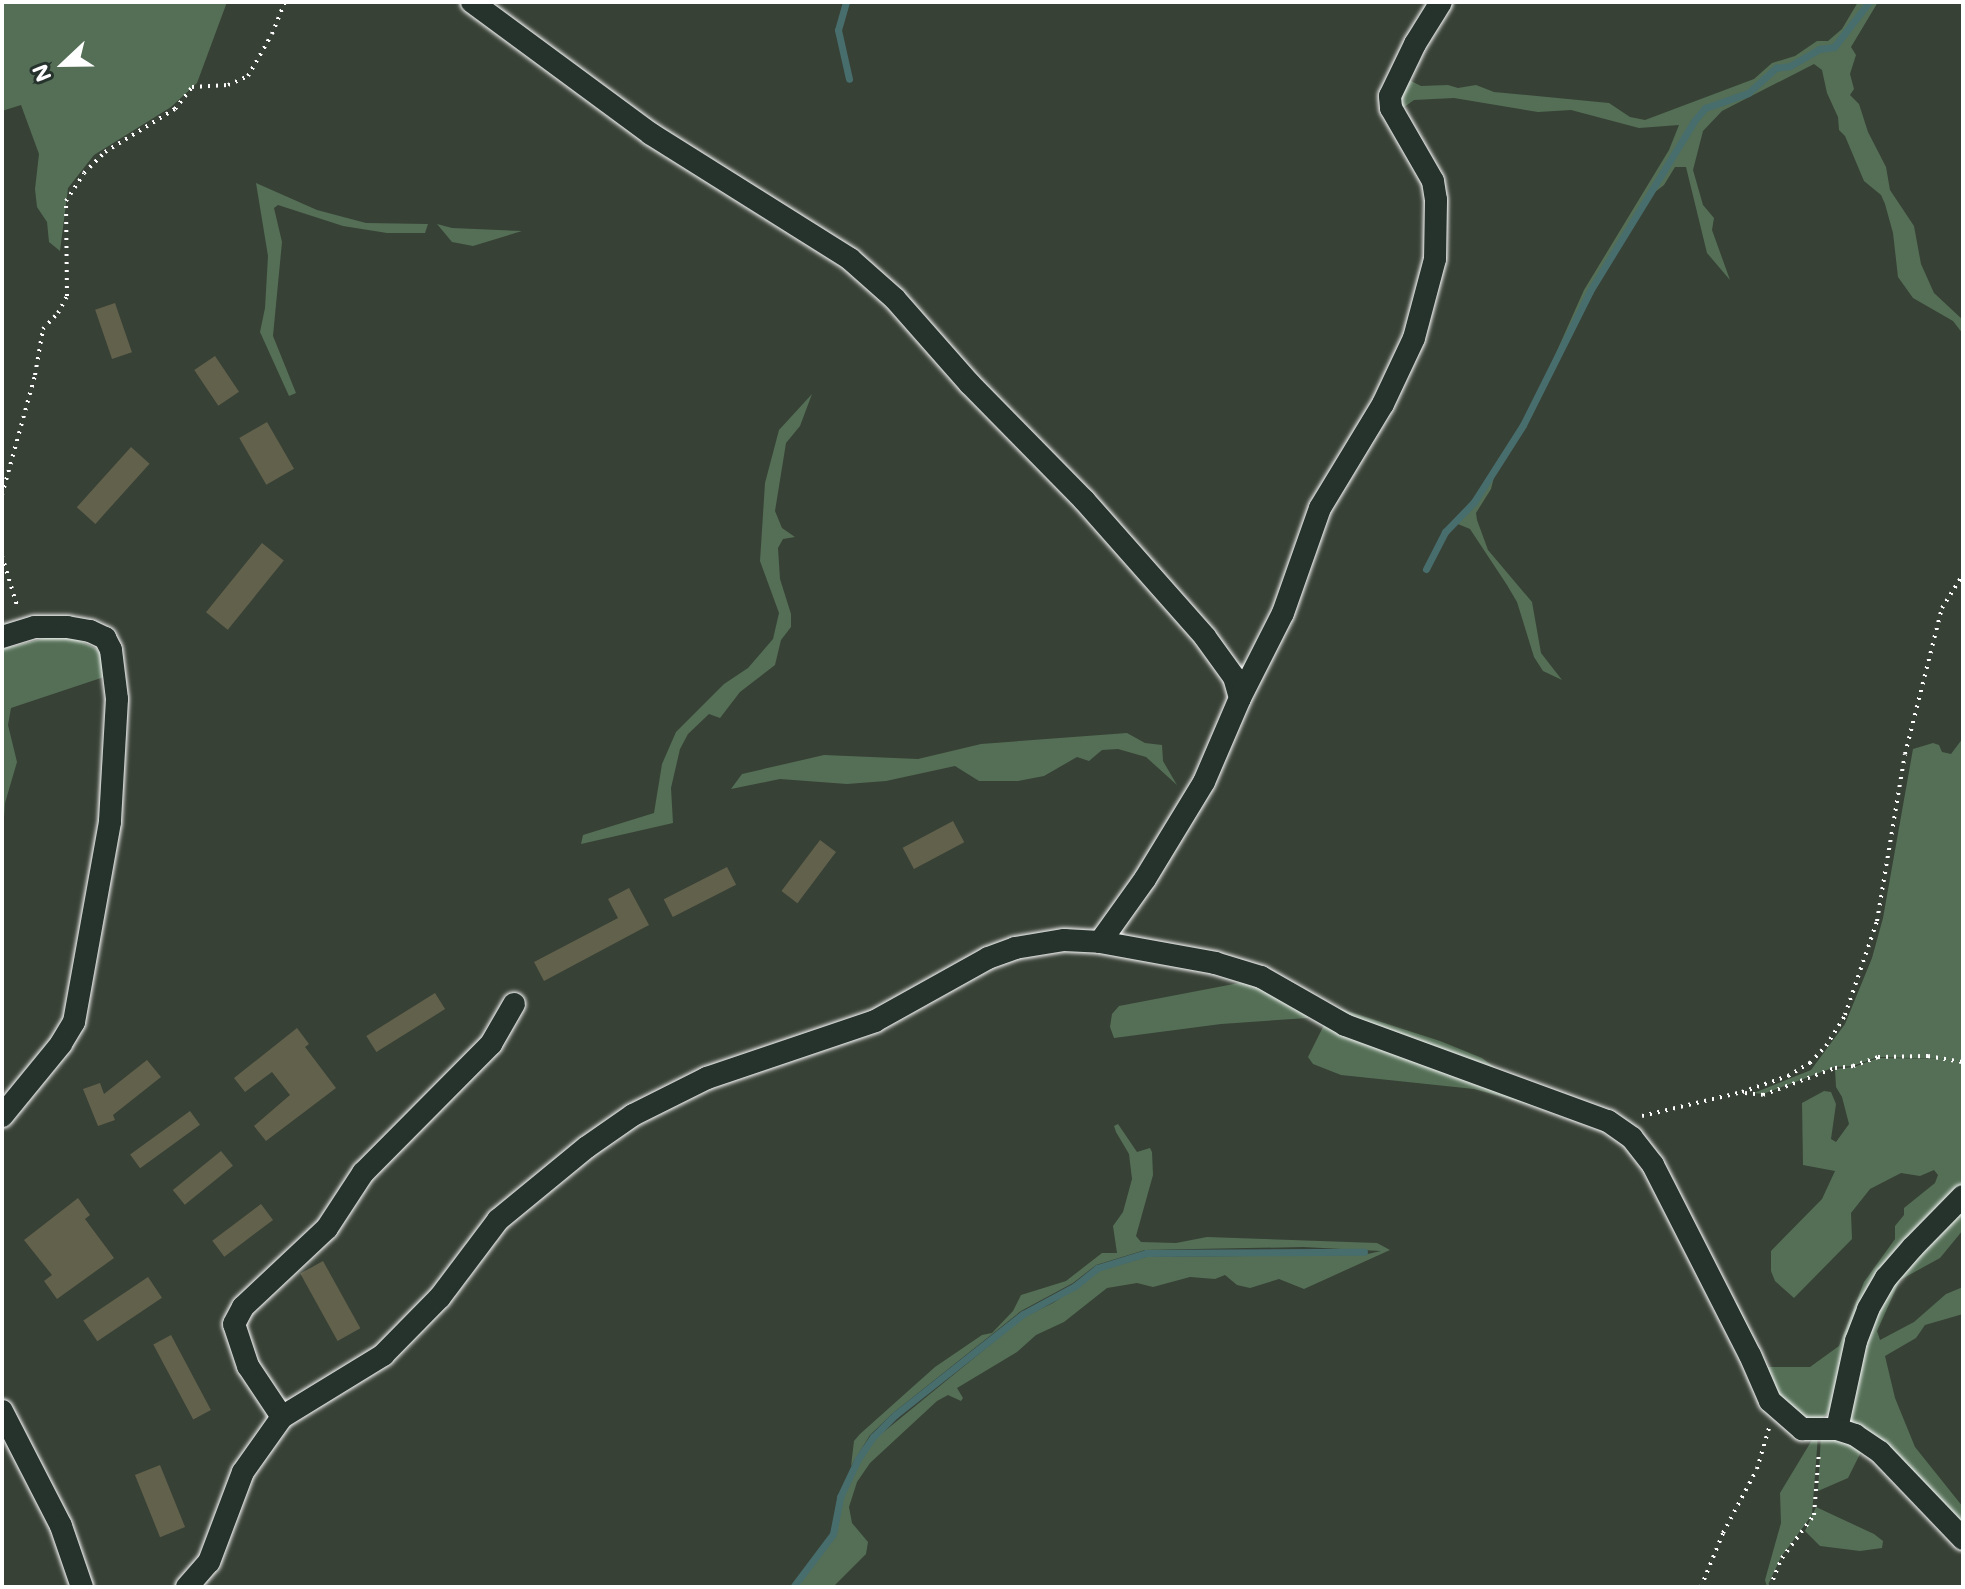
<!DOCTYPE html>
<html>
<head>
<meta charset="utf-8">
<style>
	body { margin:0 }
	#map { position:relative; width:1965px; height:1589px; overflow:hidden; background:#384136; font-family:Mali,sans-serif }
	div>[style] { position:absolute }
	.green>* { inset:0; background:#546f56 }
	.stream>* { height:7px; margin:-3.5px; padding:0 3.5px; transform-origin:3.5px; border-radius:3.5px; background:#486d6d }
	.building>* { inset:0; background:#62614c; transform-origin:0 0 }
	.path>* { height:4px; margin-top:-2px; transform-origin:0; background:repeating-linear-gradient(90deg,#fff 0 2px,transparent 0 8px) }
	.roads { filter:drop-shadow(0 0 2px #fff) drop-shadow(0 0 2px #fff) }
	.minor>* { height:22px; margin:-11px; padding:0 11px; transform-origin:11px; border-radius:11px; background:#26332d }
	span { translate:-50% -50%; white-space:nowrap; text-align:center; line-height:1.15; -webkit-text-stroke:6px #26332d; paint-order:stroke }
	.frame { position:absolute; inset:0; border:4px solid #fff; pointer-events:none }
	.north { position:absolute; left:24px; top:24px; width:80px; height:80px; -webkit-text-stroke:6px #26332d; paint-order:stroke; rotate:248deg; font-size:22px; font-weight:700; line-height:32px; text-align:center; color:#fff }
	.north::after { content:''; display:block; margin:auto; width:28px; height:36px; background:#fff; clip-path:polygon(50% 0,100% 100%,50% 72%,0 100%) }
</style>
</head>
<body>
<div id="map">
	<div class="green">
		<div style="clip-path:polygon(2px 2px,227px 2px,197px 83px,171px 107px,94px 155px,68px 188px,60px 251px,49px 242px,47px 222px,37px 207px,35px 189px,39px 154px,21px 105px,2px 111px)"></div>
		<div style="clip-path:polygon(1858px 2px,1868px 2px,1834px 46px,1819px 48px,1789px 64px,1775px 67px,1748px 92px,1705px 107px,1693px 120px,1589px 290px,1548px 371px,1584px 290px,1669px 150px,1679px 125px,1639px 128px,1571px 110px,1538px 112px,1454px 98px,1414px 100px,1400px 110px,1398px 94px,1405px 78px,1421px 86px,1448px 85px,1458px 88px,1476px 85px,1494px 92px,1609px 103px,1630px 117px,1645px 120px,1754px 79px,1772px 63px,1795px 56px,1817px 41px,1828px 41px,1842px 29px)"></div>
		<div style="clip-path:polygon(1871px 2px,1878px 2px,1851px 47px,1856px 55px,1850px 74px,1854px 89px,1850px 95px,1859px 104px,1868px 132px,1886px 167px,1890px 190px,1914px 226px,1921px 264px,1934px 293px,1963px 320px,1963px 334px,1953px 321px,1913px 298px,1898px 277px,1893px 233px,1885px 204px,1881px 195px,1864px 181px,1845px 136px,1839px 130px,1838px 117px,1827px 93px,1822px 70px,1814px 64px,1722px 111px,1703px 131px,1693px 170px,1703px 205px,1714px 218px,1712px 230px,1730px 280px,1707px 253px,1686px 167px,1675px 167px,1664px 185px,1646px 199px,1706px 108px,1749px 94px,1776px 69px,1790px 67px,1820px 50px,1835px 48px)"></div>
		<div style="clip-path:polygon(256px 183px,317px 210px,366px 223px,428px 224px,425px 233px,387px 233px,343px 226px,278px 205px,274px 208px,282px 242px,273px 336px,296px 393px,289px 396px,260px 332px,265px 308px,268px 256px)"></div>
		<div style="clip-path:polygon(437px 224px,452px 228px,522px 231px,473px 246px,452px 242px)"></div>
		<div style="clip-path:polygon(812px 394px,800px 426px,786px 443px,775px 511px,782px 528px,795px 537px,783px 539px,778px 548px,780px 579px,791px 614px,791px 627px,781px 640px,775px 665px,740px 692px,720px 718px,709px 714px,688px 734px,680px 749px,671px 788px,673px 823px,581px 844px,583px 835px,654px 813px,662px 764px,676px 732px,724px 684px,748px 668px,773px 639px,779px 613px,760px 561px,765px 483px,779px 430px)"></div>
		<div style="clip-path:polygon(1496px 469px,1491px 489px,1476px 513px,1477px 520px,1488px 550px,1532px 602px,1541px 653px,1562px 680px,1543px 671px,1534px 657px,1517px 602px,1507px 585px,1470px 529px,1453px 522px,1466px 514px)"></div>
		<div style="clip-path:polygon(49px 637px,76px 639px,97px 649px,110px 675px,11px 708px,8px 725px,17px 762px,5px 803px,2px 848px,2px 649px)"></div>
		<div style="clip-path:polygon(1127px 733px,1145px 743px,1162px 745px,1163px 761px,1177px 785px,1146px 757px,1118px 749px,1102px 750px,1089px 761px,1077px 757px,1044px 776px,1018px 781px,979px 781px,955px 766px,886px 781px,847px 784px,780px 779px,731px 789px,742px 774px,824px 755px,918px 759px,981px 744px)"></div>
		<div style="clip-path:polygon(1963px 738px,1963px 1061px,1959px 1062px,1963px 1063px,1963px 1190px,1884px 1272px,1832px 1411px,1813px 1424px,1789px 1412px,1726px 1299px,1737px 1303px,1768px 1367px,1810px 1367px,1839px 1346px,1864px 1282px,1895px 1239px,1895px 1226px,1904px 1215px,1904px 1208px,1935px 1183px,1938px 1175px,1934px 1170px,1920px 1176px,1901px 1173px,1870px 1189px,1851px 1213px,1852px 1239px,1794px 1298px,1775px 1281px,1771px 1271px,1771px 1251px,1822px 1199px,1835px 1171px,1803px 1165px,1802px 1103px,1824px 1091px,1831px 1092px,1836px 1104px,1831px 1139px,1836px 1142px,1849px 1124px,1842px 1097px,1836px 1087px,1835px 1069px,1854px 1067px,1878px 1058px,1949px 1059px,1878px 1057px,1853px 1066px,1835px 1067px,1763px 1094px,1754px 1093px,1811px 1070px,1845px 1024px,1872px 958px,1883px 918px,1913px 749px,1933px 743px,1939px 745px,1942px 752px,1951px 754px)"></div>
		<div style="clip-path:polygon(1260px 979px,1314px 1012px,1307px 1018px,1221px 1024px,1114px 1038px,1110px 1027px,1112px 1014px,1119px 1006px)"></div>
		<div style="clip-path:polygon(1313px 1000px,1440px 1041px,1482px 1058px,1514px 1082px,1351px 1021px)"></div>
		<div style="clip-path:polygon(1327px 1019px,1606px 1124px,1634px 1152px,1613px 1136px,1571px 1117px,1514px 1100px,1474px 1089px,1341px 1075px,1313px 1064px,1308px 1057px)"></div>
		<div style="clip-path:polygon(1118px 1124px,1137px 1152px,1150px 1148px,1152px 1152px,1153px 1175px,1136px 1236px,1141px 1242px,1176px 1243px,1207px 1237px,1377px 1243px,1390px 1250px,1304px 1289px,1279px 1279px,1250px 1288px,1237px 1285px,1225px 1275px,1215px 1279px,1190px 1277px,1153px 1287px,1137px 1283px,1107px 1288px,1064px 1322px,1036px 1335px,1017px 1352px,957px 1388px,963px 1398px,961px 1401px,948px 1395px,937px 1401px,870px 1463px,857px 1482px,849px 1507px,852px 1523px,868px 1542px,866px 1554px,833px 1587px,797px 1587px,836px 1536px,843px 1498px,861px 1460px,875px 1439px,1024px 1317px,1053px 1303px,1099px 1271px,1146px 1257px,1363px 1255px,1381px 1251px,1303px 1247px,1145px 1250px,1096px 1265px,1073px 1283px,1021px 1311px,893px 1413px,870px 1435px,851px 1466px,854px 1441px,860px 1434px,935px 1367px,982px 1335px,992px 1333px,1013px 1311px,1021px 1295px,1066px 1281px,1102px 1253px,1117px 1253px,1113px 1226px,1123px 1212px,1132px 1179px,1129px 1154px,1116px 1132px,1114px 1126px)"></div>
		<div style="clip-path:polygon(1963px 1201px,1963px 1230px,1940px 1258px,1900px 1280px,1877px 1331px,1880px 1340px,1914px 1322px,1946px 1294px,1963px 1287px,1963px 1314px,1925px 1325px,1916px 1338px,1885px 1356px,1895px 1398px,1915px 1447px,1963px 1507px,1963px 1535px,1841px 1427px,1871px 1311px)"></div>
		<div style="clip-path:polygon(1821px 1434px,1864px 1446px,1848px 1478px,1818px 1491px)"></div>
		<div style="clip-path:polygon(1815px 1435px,1818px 1435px,1812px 1515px,1781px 1557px,1767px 1587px,1765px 1580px,1781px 1523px,1780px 1493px)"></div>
		<div style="clip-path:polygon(1816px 1507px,1874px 1534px,1883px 1541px,1882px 1548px,1860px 1551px,1820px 1546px,1805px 1531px)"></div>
	</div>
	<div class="stream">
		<div style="left:846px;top:2px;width:29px;rotate:106deg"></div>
		<div style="left:838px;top:30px;width:50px;rotate:77.3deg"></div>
		<div style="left:1426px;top:569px;width:42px;rotate:-62.8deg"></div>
		<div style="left:1445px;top:532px;width:42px;rotate:-46deg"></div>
		<div style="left:1474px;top:502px;width:91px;rotate:-57.5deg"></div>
		<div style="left:1523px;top:425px;width:150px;rotate:-63.4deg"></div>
		<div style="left:1590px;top:291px;width:199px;rotate:-58.5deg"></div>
		<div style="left:1694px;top:121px;width:17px;rotate:-50deg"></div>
		<div style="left:1705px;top:108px;width:46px;rotate:-19.2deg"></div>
		<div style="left:1748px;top:93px;width:38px;rotate:-42deg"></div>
		<div style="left:1776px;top:68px;width:14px;rotate:-8deg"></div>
		<div style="left:1790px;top:66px;width:34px;rotate:-30deg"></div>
		<div style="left:1819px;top:49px;width:15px;rotate:-8deg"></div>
		<div style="left:1834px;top:47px;width:57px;rotate:-52.1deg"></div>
		<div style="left:793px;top:1587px;width:66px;rotate:-53deg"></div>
		<div style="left:833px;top:1534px;width:38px;rotate:-79deg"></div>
		<div style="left:840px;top:1497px;width:42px;rotate:-64.7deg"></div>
		<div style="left:858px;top:1459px;width:27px;rotate:-56deg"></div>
		<div style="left:873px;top:1437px;width:31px;rotate:-45deg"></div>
		<div style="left:895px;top:1415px;width:163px;rotate:-38.3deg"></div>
		<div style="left:1023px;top:1314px;width:59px;rotate:-28.3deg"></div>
		<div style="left:1075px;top:1286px;width:28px;rotate:-39deg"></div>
		<div style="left:1097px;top:1268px;width:51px;rotate:-17deg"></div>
		<div style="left:1146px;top:1253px;width:218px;rotate:-0.3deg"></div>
	</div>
	<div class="building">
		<div style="left:115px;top:303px;width:52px;height:21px;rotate:71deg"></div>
		<div style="left:215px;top:356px;width:43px;height:25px;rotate:56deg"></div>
		<div style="left:267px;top:422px;width:54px;height:32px;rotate:60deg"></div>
		<div style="left:131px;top:447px;width:25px;height:81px;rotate:42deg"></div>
		<div style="left:262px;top:543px;width:28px;height:89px;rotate:39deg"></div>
		<div style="left:953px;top:821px;width:24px;height:57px;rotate:62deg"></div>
		<div style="left:820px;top:840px;width:20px;height:64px;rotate:37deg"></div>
		<div style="left:727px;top:867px;width:20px;height:71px;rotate:63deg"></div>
		<div style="clip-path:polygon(629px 888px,649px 925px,544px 981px,534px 962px,618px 918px,608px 899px)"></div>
		<div style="left:435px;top:993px;width:19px;height:81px;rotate:58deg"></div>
		<div style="clip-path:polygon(297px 1028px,309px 1044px,305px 1047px,336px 1088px,266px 1141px,254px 1126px,290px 1095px,272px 1072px,245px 1092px,234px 1078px)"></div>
		<div style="clip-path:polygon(147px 1060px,161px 1077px,113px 1115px,115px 1120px,98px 1126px,83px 1089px,100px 1083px,104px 1094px)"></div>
		<div style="left:190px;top:1111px;width:17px;height:74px;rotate:54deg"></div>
		<div style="left:221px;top:1151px;width:19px;height:62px;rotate:51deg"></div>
		<div style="clip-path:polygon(78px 1198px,90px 1215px,85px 1219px,114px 1258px,57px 1299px,44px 1281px,52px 1275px,24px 1240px)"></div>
		<div style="left:261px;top:1204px;width:20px;height:61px;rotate:53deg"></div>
		<div style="left:323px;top:1261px;width:77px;height:26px;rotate:61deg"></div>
		<div style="left:148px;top:1277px;width:25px;height:78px;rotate:56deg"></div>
		<div style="left:171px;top:1335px;width:85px;height:20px;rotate:62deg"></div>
		<div style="left:160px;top:1465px;width:67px;height:27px;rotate:68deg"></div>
	</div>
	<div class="path">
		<div style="left:2px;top:495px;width:124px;rotate:-74.6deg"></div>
		<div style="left:35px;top:375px;width:47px;rotate:-80.1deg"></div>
		<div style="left:43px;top:329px;width:22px;rotate:-47deg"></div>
		<div style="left:58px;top:313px;width:19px;rotate:-62deg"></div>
		<div style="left:67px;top:296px;width:95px;rotate:-90.6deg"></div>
		<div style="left:66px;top:201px;width:33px;rotate:-57deg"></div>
		<div style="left:84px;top:173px;width:30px;rotate:-45deg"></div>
		<div style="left:105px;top:152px;width:82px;rotate:-31.6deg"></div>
		<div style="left:175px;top:109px;width:28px;rotate:-52deg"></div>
		<div style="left:192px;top:87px;width:36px;rotate:-3deg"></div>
		<div style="left:228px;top:85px;width:22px;rotate:-24deg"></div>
		<div style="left:248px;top:76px;width:48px;rotate:-60.3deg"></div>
		<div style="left:272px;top:34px;width:35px;rotate:-68deg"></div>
		<div style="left:2px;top:556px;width:55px;rotate:73.2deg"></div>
		<div style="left:1745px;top:1093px;width:18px;rotate:6deg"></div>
		<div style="left:1763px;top:1095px;width:77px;rotate:-20.6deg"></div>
		<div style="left:1835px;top:1068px;width:18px;rotate:-6deg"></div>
		<div style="left:1853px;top:1066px;width:27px;rotate:-20deg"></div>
		<div style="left:1878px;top:1057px;width:50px;rotate:-1.1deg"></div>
		<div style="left:1928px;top:1056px;width:36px;rotate:10deg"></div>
		<div style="left:1642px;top:1116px;width:103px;rotate:-13.5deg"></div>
		<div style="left:1742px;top:1092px;width:49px;rotate:-19.2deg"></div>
		<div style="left:1788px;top:1076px;width:26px;rotate:-31deg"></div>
		<div style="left:1810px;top:1063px;width:23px;rotate:-47deg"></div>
		<div style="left:1826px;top:1046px;width:36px;rotate:-58deg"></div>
		<div style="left:1845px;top:1015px;width:99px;rotate:-71.2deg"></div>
		<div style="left:1877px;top:921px;width:169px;rotate:-80.5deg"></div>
		<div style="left:1905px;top:754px;width:151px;rotate:-75.8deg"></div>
		<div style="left:1942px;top:608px;width:40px;rotate:-58deg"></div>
		<div style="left:1701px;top:1587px;width:58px;rotate:-67.8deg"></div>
		<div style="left:1723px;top:1533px;width:72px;rotate:-62deg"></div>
		<div style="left:1757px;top:1469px;width:43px;rotate:-73.7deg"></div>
		<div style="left:1770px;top:1587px;width:31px;rotate:-68deg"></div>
		<div style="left:1782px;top:1558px;width:54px;rotate:-53.3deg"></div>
		<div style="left:1814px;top:1515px;width:64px;rotate:-85.5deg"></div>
	</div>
	<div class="roads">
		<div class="minor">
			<div style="left:472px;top:2px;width:222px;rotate:36.4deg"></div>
			<div style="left:651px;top:134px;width:235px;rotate:32.1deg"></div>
			<div style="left:850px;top:259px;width:60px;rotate:41.6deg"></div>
			<div style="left:895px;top:299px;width:113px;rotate:48.6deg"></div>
			<div style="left:970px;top:384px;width:163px;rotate:45.5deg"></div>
			<div style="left:1084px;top:500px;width:183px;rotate:48.5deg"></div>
			<div style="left:1205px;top:637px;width:49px;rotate:54.1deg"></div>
			<div style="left:1234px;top:677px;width:22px;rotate:74deg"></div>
			<div style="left:2px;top:637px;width:34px;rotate:-17deg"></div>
			<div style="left:35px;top:627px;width:32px"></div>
			<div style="left:67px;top:627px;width:23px;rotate:10deg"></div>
			<div style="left:90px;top:631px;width:17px;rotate:25deg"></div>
			<div style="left:105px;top:638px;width:13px;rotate:63deg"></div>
			<div style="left:111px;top:650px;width:49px;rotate:83deg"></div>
			<div style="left:117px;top:699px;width:123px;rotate:93.3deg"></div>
			<div style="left:110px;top:822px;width:203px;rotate:100.2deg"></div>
			<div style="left:74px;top:1022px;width:26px;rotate:121deg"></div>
			<div style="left:61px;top:1044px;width:93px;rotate:129.3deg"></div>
			<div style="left:1100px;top:942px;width:77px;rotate:-54.5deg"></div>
			<div style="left:1145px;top:879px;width:114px;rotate:-58.7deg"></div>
			<div style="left:1204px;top:782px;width:91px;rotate:-66.8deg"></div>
			<div style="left:1240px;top:698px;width:95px;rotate:-63.2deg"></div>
			<div style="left:1283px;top:613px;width:111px;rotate:-70.6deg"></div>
			<div style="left:1320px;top:508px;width:122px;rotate:-58.8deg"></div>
			<div style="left:1383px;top:404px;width:73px;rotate:-64.8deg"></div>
			<div style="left:1414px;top:338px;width:82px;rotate:-75.1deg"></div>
			<div style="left:1435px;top:259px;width:59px;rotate:-89deg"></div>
			<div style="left:1436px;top:200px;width:19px;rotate:-99deg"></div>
			<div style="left:1433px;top:181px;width:84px;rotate:-119.9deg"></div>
			<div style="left:1391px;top:108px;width:12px;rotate:-95deg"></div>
			<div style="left:1390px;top:96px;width:58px;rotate:-64.3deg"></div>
			<div style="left:1415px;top:44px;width:49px;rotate:-58.2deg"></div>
			<div style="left:2px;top:1411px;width:129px;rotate:62.8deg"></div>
			<div style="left:61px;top:1526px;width:65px;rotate:71deg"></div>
			<div style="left:282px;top:1417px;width:61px;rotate:-123.7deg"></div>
			<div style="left:248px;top:1366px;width:44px;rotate:-108.4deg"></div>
			<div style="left:234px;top:1324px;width:19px;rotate:-62deg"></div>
			<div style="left:243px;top:1307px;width:115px;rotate:-43.2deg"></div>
			<div style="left:327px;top:1228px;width:66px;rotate:-56.8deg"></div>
			<div style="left:363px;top:1173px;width:182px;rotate:-45.2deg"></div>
			<div style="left:491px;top:1044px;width:46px;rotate:-60.1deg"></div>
			<div style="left:1837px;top:1429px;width:90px;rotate:-77.8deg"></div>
			<div style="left:1856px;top:1341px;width:34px;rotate:-69deg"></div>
			<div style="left:1868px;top:1309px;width:36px;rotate:-60deg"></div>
			<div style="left:1886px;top:1278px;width:41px;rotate:-48.9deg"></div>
			<div style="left:1913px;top:1247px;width:71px;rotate:-45.6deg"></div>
			<div style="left:187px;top:1587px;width:33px;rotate:-49deg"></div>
			<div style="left:209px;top:1562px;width:96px;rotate:-69.3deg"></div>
			<div style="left:243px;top:1472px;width:67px;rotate:-54.7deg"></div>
			<div style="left:282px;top:1417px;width:119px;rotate:-31.5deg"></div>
			<div style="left:383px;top:1355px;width:81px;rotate:-45.5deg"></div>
			<div style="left:440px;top:1297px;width:96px;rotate:-53deg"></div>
			<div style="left:498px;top:1220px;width:115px;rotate:-39.4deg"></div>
			<div style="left:587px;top:1147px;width:56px;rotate:-34.8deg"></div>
			<div style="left:633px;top:1115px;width:83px;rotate:-26.6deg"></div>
			<div style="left:707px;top:1078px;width:177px;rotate:-18.7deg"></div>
			<div style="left:875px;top:1021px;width:129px;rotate:-29.1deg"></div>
			<div style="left:988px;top:958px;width:29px;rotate:-20deg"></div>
			<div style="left:1015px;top:948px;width:50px;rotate:-9.3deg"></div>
			<div style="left:1064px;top:940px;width:36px;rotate:3deg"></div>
			<div style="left:1100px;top:942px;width:117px;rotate:10.3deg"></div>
			<div style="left:1215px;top:963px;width:48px;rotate:16.9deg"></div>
			<div style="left:1261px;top:977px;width:97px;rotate:29.7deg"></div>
			<div style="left:1345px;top:1025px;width:280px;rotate:20.1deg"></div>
			<div style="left:1608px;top:1121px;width:29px;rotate:35deg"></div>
			<div style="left:1632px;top:1138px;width:34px;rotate:52deg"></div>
			<div style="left:1653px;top:1165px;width:213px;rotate:63deg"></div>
			<div style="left:1750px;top:1355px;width:50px;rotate:66.5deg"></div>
			<div style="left:1770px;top:1401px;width:43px;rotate:41.2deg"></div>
			<div style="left:1802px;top:1429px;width:35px"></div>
			<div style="left:1837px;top:1429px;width:19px;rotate:18deg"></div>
			<div style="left:1855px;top:1435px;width:30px;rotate:34deg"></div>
			<div style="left:1880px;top:1452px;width:120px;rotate:46.3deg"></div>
		</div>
	</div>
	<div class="frame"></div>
	<div class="north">N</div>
</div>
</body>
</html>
